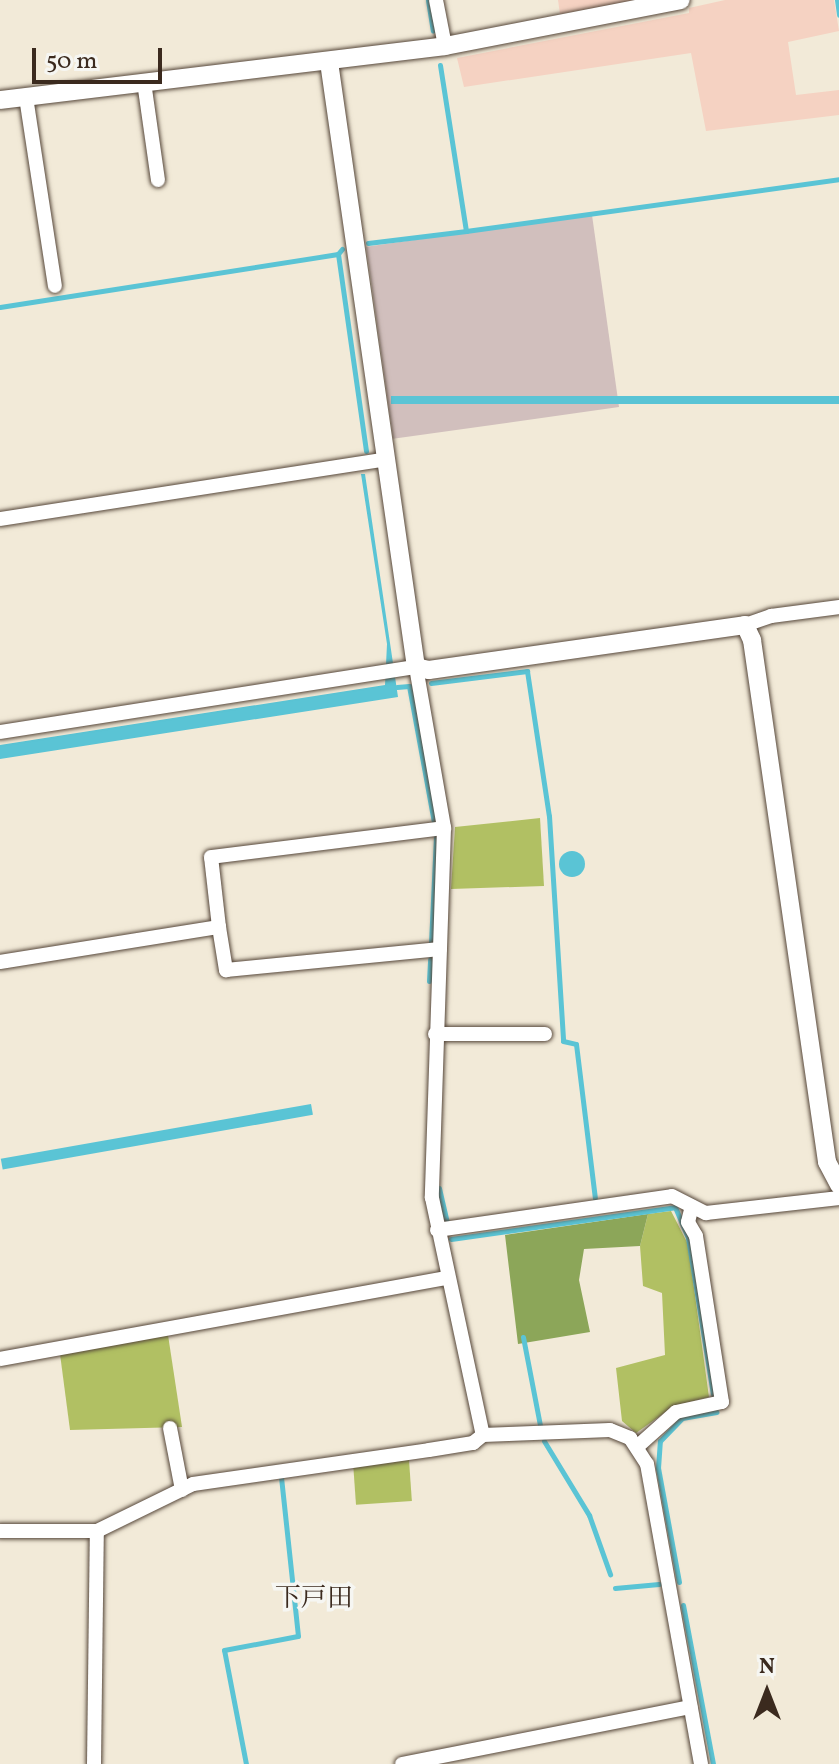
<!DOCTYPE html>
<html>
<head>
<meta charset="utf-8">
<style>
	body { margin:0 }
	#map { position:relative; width:839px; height:1764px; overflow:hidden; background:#f2ead8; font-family:Vollkorn,"Noto Serif JP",serif }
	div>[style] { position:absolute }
	.built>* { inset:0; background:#f5d2c2 }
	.industrial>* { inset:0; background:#d1bfbd; transform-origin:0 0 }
	.green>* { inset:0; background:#b1c063; transform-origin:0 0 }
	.forest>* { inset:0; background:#8ca659 }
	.water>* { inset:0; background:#5ac4d5; transform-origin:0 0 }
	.round { border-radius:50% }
	.stream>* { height:5px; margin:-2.5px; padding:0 2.5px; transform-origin:2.5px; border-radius:2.5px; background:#5ac4d5 }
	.roads { filter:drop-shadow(0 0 2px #56473a) drop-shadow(0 0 2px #56473a) }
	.minor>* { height:14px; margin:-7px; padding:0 7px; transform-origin:7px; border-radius:7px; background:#fff }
	.tertiary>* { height:18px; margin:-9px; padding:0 9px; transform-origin:9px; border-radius:9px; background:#fff }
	span { translate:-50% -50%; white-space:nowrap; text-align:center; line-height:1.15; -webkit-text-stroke:7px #f6f6f2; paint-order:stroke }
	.neighbourhood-label { font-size:26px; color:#3b2a1e }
	.north { position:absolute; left:727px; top:1652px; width:80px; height:80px; -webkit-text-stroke:6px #f6f6f2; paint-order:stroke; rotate:0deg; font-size:22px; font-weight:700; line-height:32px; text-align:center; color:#3b2a1e }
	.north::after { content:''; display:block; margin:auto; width:28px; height:36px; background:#3b2a1e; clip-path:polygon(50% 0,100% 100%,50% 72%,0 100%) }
	.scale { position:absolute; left:32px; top:48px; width:130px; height:36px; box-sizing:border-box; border:4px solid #3b2a1e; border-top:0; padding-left:10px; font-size:24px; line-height:28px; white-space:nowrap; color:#3b2a1e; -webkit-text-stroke:6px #f6f6f2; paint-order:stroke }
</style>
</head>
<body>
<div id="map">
	<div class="built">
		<div style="clip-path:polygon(558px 0,641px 0,560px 14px)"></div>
		<div style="clip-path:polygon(725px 0,834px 0,839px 31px,788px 42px,796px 95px,839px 90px,839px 115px,706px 131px,691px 53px,464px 87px,457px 58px,689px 13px,689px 8px)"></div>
	</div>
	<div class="industrial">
		<div style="left:592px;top:215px;width:194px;height:228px;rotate:82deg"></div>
	</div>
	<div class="green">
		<div style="clip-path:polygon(540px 818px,544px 886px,451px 889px,455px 827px)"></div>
		<div style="clip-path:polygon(671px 1211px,688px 1244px,709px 1397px,674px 1406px,636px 1433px,622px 1421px,616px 1368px,665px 1355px,662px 1293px,643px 1286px,640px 1246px,648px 1214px)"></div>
		<div style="clip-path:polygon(168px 1335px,182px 1427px,70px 1430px,60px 1354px)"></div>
		<div style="left:409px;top:1460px;width:41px;height:56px;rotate:86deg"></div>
	</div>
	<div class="forest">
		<div style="clip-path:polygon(648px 1214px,640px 1246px,584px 1249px,579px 1280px,590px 1332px,518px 1344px,505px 1235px)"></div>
	</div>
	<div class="water">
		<div style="left:839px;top:396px;width:8px;height:448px;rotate:90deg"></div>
		<div style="clip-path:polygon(361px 474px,365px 474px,398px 697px,0 759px,0 745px,385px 685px,387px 644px)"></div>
		<div class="round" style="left:559px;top:851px;width:26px;height:26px"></div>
		<div style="left:311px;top:1104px;width:11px;height:315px;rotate:80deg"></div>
	</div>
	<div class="stream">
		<div style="left:428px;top:0;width:31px;rotate:81deg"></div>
		<div style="left:837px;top:0;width:15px;rotate:82deg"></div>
		<div style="left:466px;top:231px;width:377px;rotate:-7.9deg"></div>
		<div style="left:368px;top:243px;width:99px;rotate:-7deg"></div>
		<div style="left:466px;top:231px;width:168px;rotate:-98.9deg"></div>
		<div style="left:342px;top:249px;width:6px;rotate:129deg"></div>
		<div style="left:338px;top:254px;width:199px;rotate:81.9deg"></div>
		<div style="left:0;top:307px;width:342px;rotate:-8.9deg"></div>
		<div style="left:431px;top:683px;width:97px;rotate:-7.1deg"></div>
		<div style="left:527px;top:671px;width:147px;rotate:81.4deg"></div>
		<div style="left:549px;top:816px;width:225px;rotate:86.4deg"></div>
		<div style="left:563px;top:1041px;width:13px;rotate:13deg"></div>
		<div style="left:576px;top:1044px;width:155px;rotate:83deg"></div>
		<div style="left:397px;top:687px;width:12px;rotate:-5deg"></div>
		<div style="left:409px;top:686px;width:138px;rotate:79.6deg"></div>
		<div style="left:431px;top:943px;width:107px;rotate:-87.3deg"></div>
		<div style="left:429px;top:981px;width:22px;rotate:-87deg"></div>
		<div style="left:439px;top:1188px;width:35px;rotate:77deg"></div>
		<div style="left:451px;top:1239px;width:226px;rotate:-8.1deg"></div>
		<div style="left:675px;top:1207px;width:34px;rotate:67deg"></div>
		<div style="left:688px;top:1238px;width:158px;rotate:80.9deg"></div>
		<div style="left:523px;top:1337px;width:90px;rotate:79.1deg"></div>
		<div style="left:544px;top:1441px;width:87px;rotate:58.7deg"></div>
		<div style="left:589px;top:1515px;width:63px;rotate:70.4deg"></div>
		<div style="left:679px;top:1582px;width:116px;rotate:-100.4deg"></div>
		<div style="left:658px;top:1468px;width:27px;rotate:-86deg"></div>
		<div style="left:660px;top:1441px;width:32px;rotate:-46deg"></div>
		<div style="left:682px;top:1418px;width:35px;rotate:-10deg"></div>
		<div style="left:615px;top:1588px;width:44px;rotate:-5.2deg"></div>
		<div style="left:683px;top:1605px;width:162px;rotate:79.3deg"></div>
		<div style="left:246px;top:1764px;width:116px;rotate:-100.9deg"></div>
		<div style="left:224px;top:1650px;width:75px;rotate:-10.7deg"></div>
		<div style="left:298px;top:1636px;width:160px;rotate:-96.1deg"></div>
	</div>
	<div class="roads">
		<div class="minor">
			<div style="left:436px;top:0;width:47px;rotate:78.9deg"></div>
			<div style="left:144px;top:82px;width:99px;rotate:81.9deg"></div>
			<div style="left:26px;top:97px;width:191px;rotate:81.3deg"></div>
			<div style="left:0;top:519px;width:388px;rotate:-8.8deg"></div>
			<div style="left:745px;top:625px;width:28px;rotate:-19deg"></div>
			<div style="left:771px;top:616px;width:69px;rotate:-7.5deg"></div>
			<div style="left:0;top:732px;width:421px;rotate:-8.9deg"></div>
			<div style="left:416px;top:667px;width:163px;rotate:80.1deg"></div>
			<div style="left:444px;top:828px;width:370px;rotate:91.9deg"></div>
			<div style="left:432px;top:1198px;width:242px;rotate:77.9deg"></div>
			<div style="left:219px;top:927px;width:70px;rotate:-96.5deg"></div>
			<div style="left:211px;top:857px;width:235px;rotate:-7.1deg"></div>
			<div style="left:0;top:962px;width:222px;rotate:-9.1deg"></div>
			<div style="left:219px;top:927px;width:44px;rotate:80.8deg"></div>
			<div style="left:226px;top:970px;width:215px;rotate:-5.6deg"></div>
			<div style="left:435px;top:1034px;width:110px"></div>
			<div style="left:437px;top:1230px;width:237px;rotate:-8.2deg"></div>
			<div style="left:672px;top:1196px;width:38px;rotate:27deg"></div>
			<div style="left:706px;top:1213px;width:134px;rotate:-6.4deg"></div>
			<div style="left:0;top:1359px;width:454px;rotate:-10.3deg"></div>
			<div style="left:170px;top:1428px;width:63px;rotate:79deg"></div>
			<div style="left:638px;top:1446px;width:51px;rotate:-41.8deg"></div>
			<div style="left:676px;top:1412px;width:47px;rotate:-12.3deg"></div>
			<div style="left:722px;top:1402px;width:168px;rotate:-98.9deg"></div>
			<div style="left:696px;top:1236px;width:16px;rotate:-120deg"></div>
			<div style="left:688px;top:1222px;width:16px;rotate:-76deg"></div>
			<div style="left:0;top:1531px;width:97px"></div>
			<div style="left:97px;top:1531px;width:107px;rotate:-26.1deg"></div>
			<div style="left:193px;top:1484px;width:238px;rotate:-8.2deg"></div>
			<div style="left:429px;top:1450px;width:45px;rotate:-9deg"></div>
			<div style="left:473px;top:1443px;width:13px;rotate:-39deg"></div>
			<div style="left:483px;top:1435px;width:127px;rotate:-2.3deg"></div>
			<div style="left:610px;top:1430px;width:22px;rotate:22deg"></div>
			<div style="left:630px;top:1438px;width:31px;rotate:57deg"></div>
			<div style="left:647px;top:1464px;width:305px;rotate:79.8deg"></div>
			<div style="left:94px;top:1764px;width:233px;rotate:-89.3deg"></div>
			<div style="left:402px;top:1764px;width:294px;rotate:-11.2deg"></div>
		</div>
		<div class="tertiary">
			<div style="left:329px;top:62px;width:611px;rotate:81.82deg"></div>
			<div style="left:416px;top:667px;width:13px;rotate:13deg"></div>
			<div style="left:429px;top:670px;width:319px;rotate:-8.1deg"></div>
			<div style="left:745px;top:625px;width:17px;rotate:65deg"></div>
			<div style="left:752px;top:640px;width:527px;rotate:81.82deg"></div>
			<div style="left:827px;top:1162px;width:26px;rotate:62deg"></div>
			<div style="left:0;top:100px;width:448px;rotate:-6.9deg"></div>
			<div style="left:445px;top:46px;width:240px;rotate:-11deg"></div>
		</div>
	</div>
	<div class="neighbourhood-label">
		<span style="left:314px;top:1600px">下戸田</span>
	</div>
	<div class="north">N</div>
	<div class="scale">50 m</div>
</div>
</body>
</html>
